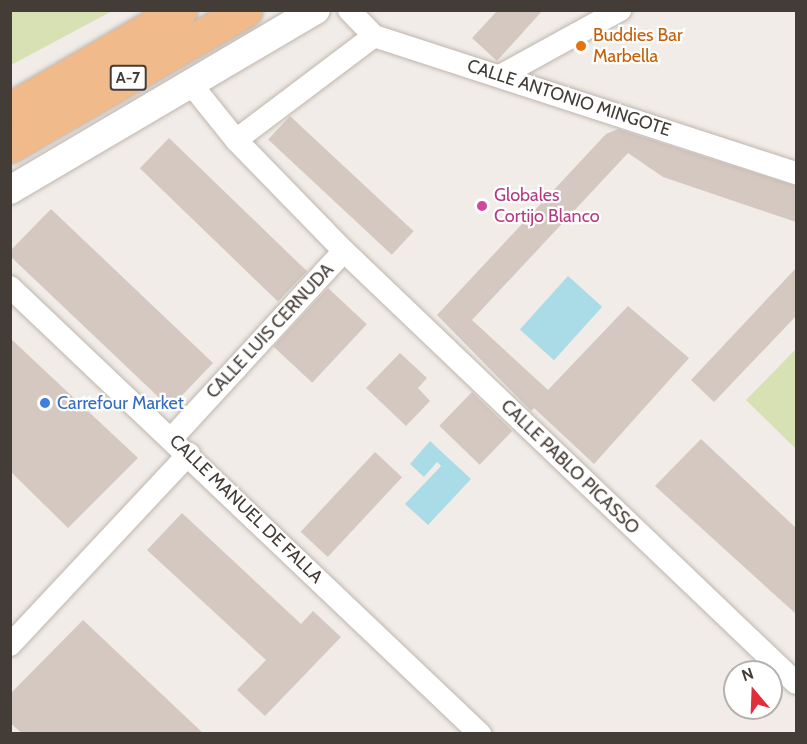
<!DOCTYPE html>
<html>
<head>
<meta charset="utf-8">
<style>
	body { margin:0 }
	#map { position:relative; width:807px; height:744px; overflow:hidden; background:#f1ece7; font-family:Cabin,sans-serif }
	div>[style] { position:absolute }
	.green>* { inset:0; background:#d7e1b4 }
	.water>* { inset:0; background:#aadce8; transform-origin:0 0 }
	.building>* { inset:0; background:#d5c8c1; transform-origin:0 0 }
	.roads { filter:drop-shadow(0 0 2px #bfb5ae) drop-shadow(0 0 2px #bfb5ae) }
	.minor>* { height:22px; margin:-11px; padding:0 11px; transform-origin:11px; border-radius:11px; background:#fff }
	.tertiary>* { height:28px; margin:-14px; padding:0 14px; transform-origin:14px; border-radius:14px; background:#fff }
	.trunk>* { height:33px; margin:-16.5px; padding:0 16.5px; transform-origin:16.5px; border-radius:16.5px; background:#f0ba8a }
	.dots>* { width:16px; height:16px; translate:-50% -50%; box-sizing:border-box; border:3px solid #fff; border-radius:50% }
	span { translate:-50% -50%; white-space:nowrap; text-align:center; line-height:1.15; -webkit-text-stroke:4.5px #fff; paint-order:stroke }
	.shield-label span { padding:2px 4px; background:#fff; border:2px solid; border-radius:4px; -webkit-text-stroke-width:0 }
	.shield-label { font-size:16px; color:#443c37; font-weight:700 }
	.food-label { font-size:18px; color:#c56008 }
	.left { translate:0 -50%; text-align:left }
	.street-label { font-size:18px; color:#443c37 }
	.hotel-label { font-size:18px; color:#b23c85 }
	.shop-label { font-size:18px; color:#366cbe }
	.frame { position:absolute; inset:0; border:12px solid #443c37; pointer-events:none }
	.north { position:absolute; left:723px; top:660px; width:60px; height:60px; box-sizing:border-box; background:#fff; border:2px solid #b4b1af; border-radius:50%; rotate:341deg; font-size:16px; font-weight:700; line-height:24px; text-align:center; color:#443c37 }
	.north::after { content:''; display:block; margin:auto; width:21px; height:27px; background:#e22d3b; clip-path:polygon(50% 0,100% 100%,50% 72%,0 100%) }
</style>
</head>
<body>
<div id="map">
	<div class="green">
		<div style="clip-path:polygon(11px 10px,112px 10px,112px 11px,11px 65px)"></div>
		<div style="clip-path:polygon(796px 349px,796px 446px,795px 448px,746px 400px)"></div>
	</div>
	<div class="water">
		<div style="left:568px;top:276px;width:46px;height:72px;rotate:42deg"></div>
		<div style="clip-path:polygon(430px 441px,471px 479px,428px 525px,405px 504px,441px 466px,437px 462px,424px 477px,410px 464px)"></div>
	</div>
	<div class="building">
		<div style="clip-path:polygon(498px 10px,543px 10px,497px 61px,472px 38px)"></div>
		<div style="left:290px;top:116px;width:169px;height:32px;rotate:43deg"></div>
		<div style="clip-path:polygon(618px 129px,796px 186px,796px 222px,663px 177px,628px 153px,472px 320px,548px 390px,628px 306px,689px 358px,594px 464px,534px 408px,531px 411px,437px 315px,606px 134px)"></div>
		<div style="left:169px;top:138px;width:192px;height:42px;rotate:44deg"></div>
		<div style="clip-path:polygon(51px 209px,213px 363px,170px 408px,10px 256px,10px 251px)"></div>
		<div style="clip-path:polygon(796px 268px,796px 316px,714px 402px,691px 380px)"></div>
		<div style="left:328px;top:288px;width:53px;height:80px;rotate:43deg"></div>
		<div style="clip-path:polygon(10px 338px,138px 458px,68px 528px,10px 471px)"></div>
		<div style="clip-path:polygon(400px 353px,427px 378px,418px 388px,430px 401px,406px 426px,366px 388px)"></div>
		<div style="left:472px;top:392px;width:56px;height:47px;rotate:44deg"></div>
		<div style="clip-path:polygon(701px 439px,796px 528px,796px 614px,655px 486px)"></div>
		<div style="left:375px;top:452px;width:37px;height:109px;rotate:43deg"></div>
		<div style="clip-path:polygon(182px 513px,301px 624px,313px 611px,341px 637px,265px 716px,237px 690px,266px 660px,147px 550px)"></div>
		<div style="clip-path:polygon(83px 620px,204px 734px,23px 734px,10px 723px,10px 694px)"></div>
	</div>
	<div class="roads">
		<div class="minor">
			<div style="left:349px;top:10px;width:36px;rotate:46deg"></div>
			<div style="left:374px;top:36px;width:444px;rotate:18deg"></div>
			<div style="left:502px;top:75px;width:135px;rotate:-28.8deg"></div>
			<div style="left:191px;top:84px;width:72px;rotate:51.2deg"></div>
			<div style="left:236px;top:140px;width:155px;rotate:45.8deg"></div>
			<div style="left:344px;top:251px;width:625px;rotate:43.7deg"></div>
			<div style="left:236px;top:140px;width:173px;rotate:-37deg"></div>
			<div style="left:10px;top:287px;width:649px;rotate:43.56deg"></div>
			<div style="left:172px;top:438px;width:254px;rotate:-47.4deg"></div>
			<div style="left:10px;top:645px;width:262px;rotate:-46.9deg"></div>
		</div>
		<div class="tertiary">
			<div style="left:10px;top:190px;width:355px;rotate:-30.5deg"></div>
		</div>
		<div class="trunk">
			<div style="left:10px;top:109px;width:197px;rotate:-30.2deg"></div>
			<div style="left:10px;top:146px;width:272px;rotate:-30deg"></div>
		</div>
	</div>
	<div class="dots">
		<div style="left:581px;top:46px;background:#e8710a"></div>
		<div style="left:482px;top:206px;background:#d1479c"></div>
		<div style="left:45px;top:403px;background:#3f7fe0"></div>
	</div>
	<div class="shield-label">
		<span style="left:128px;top:78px">A-7</span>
	</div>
	<div class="food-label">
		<span class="left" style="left:593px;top:46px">Buddies Bar<br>Marbella</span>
	</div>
	<div class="street-label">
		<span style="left:569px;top:98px;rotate:18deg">CALLE ANTONIO MINGOTE</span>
		<span style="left:270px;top:331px;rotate:-47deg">CALLE LUIS CERNUDA</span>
		<span style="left:570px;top:467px;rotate:44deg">CALLE PABLO PICASSO</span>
		<span style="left:246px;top:509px;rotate:44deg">CALLE MANUEL DE FALLA</span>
	</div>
	<div class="hotel-label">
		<span class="left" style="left:494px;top:206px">Globales<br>Cortijo Blanco</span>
	</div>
	<div class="shop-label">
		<span class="left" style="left:57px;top:403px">Carrefour Market</span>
	</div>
	<div class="frame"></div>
	<div class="north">N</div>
</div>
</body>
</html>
